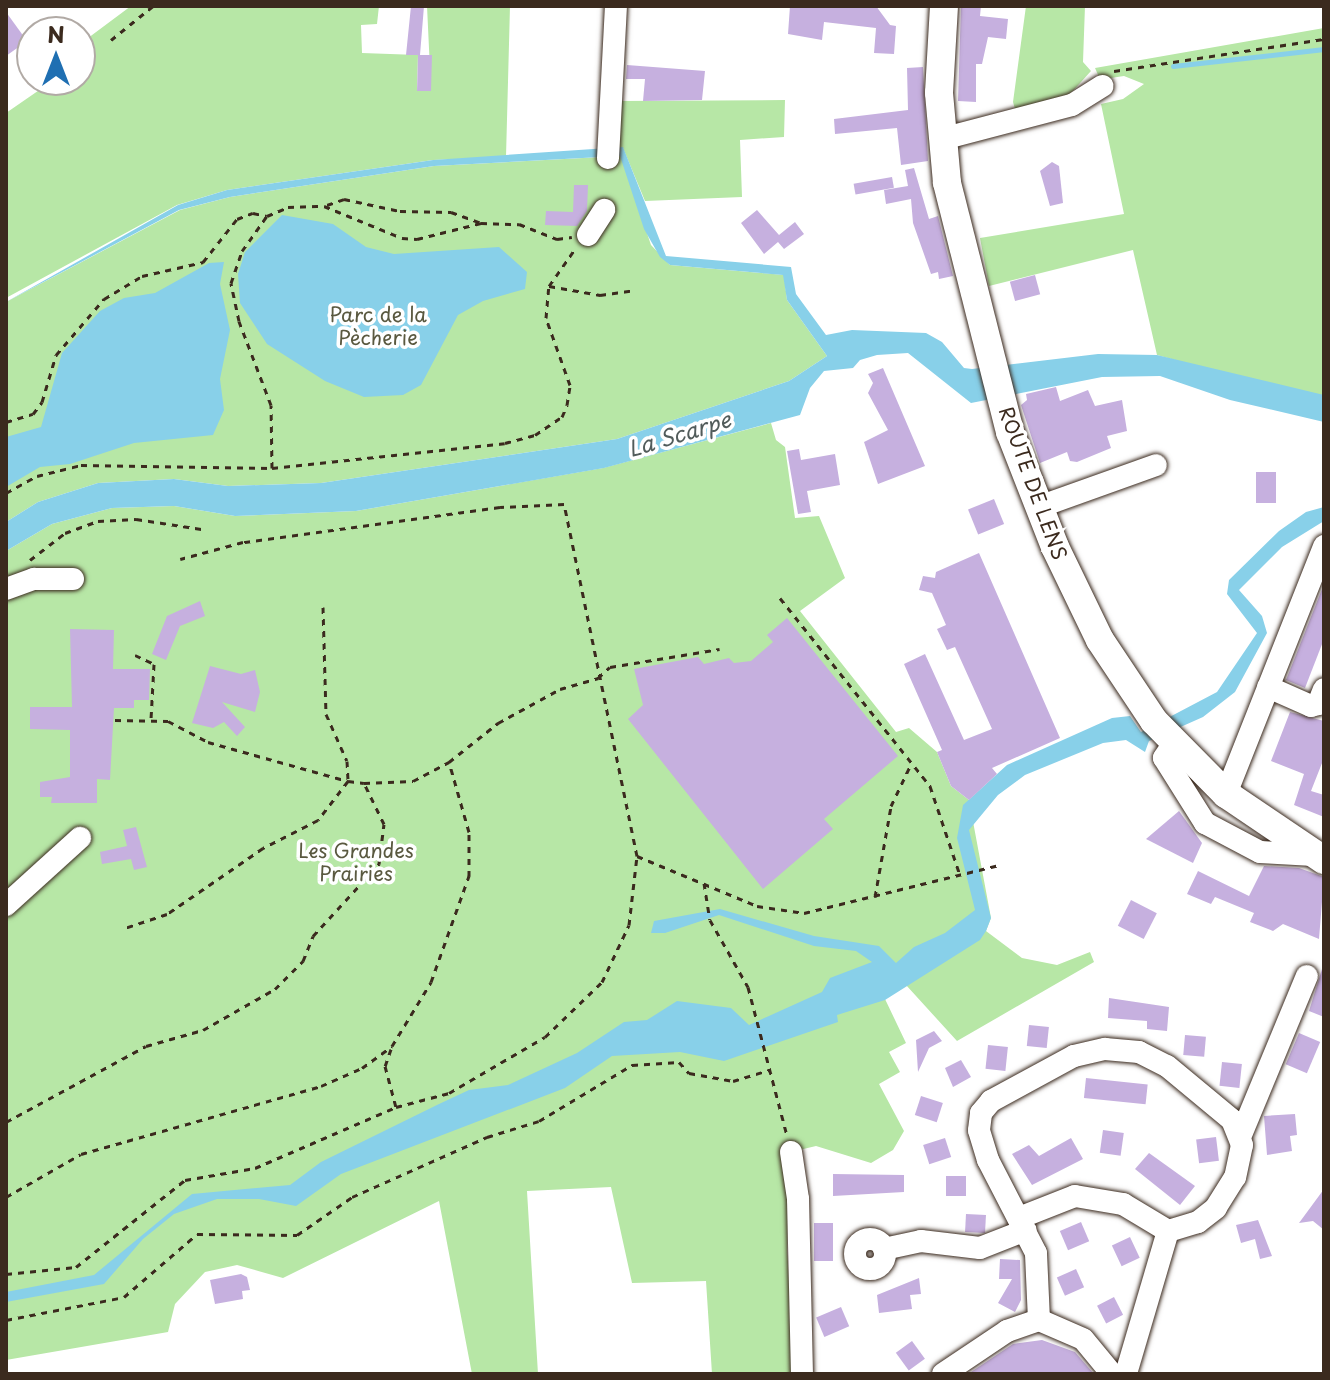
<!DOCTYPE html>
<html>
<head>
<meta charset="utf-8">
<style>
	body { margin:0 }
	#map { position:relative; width:1330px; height:1380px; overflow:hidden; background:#fff; font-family:"Playpen Sans",sans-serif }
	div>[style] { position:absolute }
	.green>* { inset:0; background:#b7e7a6 }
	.water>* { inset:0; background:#88d0e9 }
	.stream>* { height:5px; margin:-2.5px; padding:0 2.5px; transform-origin:2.5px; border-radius:2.5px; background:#88d0e9 }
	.building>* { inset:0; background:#c6b0df; transform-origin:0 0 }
	.path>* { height:3px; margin-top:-1.5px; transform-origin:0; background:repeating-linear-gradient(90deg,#3b2a1e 0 6px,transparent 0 12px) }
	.roads { filter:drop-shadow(0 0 2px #3b2a1e) drop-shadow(0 0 2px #3b2a1e) }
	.minor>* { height:22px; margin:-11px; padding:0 11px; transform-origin:11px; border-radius:11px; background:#fff }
	.minor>.ring { margin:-11px; padding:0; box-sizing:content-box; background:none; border:22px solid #fff; border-radius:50% }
	.major>* { height:28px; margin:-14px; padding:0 14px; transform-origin:14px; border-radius:14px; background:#fff }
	span { translate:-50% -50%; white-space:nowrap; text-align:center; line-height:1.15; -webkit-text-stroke:7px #fff; paint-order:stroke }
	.park-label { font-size:20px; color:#5a5940 }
	.street-label { font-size:20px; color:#3b2a1e }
	.water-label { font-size:22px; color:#525c5b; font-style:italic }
	.frame { position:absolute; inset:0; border:8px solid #3b2a1e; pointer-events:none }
	.north { position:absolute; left:16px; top:16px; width:80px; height:80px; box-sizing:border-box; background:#fff; border:2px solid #b1aaa5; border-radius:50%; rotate:0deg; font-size:22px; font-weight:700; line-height:32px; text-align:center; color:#3b2a1e }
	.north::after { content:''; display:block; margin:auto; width:28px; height:36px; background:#1f6fb2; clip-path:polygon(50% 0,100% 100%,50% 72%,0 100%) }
</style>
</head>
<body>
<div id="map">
	<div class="green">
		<div style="clip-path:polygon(131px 6px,379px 6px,377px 24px,361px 25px,362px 53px,418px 55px,417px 90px,431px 91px,427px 6px,510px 6px,506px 157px,433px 160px,227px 190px,177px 205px,6px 298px,6px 113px,48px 84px,45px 80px,80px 80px,80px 44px)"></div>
		<div style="clip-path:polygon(1026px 6px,1085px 6px,1083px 62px,1091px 71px,1061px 104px,1017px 116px,1013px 102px)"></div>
		<div style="clip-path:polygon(1324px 28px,1324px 422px,1193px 365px,1157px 355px,1133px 250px,989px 286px,980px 238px,1124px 214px,1101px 104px,1123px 99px,1144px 84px,1124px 76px,1104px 79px,1103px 86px,1095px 68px)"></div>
		<div style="clip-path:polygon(785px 100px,784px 137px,740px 140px,742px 197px,645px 201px,623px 148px,617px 147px,619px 101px)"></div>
		<div style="clip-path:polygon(621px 156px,651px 245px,670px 265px,784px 275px,787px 300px,827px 356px,789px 381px,617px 439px,321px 483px,228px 486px,174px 479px,98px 483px,38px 502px,6px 522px,6px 302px,180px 210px,230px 197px,434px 166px)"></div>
		<div style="clip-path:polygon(771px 423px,776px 440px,785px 447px,795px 518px,819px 516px,845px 578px,800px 611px,896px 732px,909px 728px,937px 752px,951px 786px,969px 800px,991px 918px,986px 931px,1022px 958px,1057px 965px,1090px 952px,1094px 962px,957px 1041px,906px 985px,885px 999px,906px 1043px,889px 1052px,900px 1072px,879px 1084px,904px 1131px,893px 1150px,871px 1163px,816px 1146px,791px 1152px,787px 1251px,798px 1374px,712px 1374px,706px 1281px,632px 1283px,611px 1187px,527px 1191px,538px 1374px,472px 1374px,439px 1201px,283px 1278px,237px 1265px,205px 1272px,175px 1304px,168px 1332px,6px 1360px,6px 551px,52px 524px,112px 508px,174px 506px,235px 516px,356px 511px,603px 468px)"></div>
	</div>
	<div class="water">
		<div style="clip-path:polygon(623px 147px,666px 256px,791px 267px,796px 294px,826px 335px,852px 330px,926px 333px,942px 342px,964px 368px,972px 369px,1098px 354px,1157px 355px,1324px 395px,1324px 422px,1230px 400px,1160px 376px,1102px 377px,971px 403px,908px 353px,877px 355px,860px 360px,853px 368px,824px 371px,810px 388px,800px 415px,604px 468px,356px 511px,235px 516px,174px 506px,112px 508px,52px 524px,6px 551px,6px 522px,38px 502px,98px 483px,174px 479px,228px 486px,321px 483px,617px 439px,789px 381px,827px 356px,787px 300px,783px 275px,670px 265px,660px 257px,644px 229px,620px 156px,434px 166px,230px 197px,179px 210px,6px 302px,178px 205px,227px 190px,433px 160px)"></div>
		<div style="clip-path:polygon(282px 215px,333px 224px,366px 247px,394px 254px,499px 247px,527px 272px,525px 289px,483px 301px,458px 315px,421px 385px,403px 395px,364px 397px,325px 381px,267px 344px,240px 303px,238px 274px,245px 252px)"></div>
		<div style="clip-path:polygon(224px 262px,220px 284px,230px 330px,220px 379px,224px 410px,213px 435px,134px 443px,70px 464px,40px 467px,6px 487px,6px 437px,41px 427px,62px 353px,100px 311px,124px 298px,155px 293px,209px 263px)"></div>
		<div style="clip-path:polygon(1324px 507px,1324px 521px,1282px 547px,1239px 590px,1262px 616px,1267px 633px,1235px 692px,1203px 717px,1149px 741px,1145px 752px,1126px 740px,1103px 743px,1025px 775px,998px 795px,969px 830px,991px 918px,986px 931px,980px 940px,885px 1000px,837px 1015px,838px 1022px,724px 1061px,680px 1052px,612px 1056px,565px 1088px,341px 1174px,296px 1206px,259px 1199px,217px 1199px,174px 1214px,143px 1239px,104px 1284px,6px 1302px,6px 1292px,94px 1275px,192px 1194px,290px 1185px,321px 1162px,439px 1104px,469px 1090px,508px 1085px,577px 1053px,624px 1022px,647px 1020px,677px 1001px,731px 1008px,749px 1025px,822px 992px,830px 978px,872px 962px,856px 951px,814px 946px,719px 915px,665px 933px,651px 933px,654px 921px,720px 909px,814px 936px,879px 946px,896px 963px,914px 947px,945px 933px,975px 910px,957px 838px,963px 805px,1007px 765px,1112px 718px,1130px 716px,1141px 732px,1217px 692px,1257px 633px,1227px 594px,1229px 580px,1279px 531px,1306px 512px)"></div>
	</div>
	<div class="stream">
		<div style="left:1173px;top:66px;width:152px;rotate:-6.4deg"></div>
	</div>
	<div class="building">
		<div style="clip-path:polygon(411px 6px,424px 6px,420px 55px,432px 55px,431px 91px,417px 91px,418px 55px,406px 55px)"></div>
		<div style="clip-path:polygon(790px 6px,876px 6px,890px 25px,896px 26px,894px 54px,874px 53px,876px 28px,824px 22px,822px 40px,788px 34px)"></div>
		<div style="clip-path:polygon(961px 6px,981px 6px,980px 16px,1008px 19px,1006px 39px,988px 37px,982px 64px,976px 64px,976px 102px,958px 101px)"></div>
		<div style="clip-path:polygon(6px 12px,27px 41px,6px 56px)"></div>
		<div style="clip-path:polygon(627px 65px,705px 71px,702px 100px,643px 101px,645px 79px,626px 79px)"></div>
		<div style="clip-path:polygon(923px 67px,928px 161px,901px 165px,897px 128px,835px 134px,834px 119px,908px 110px,907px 68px)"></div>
		<div style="clip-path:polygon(1052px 162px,1059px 166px,1063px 203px,1050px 206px,1040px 171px)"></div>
		<div style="clip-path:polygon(914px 168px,929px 219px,938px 216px,953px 276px,939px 279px,938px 272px,931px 274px,913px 223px,911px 199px,886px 204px,884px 190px,908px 186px,905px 170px)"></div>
		<div style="left:892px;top:177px;width:11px;height:39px;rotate:80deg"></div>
		<div style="clip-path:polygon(574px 185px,588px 185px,587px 211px,577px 226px,545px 225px,546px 211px,573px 212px)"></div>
		<div style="clip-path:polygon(757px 210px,779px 235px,795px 222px,804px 234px,784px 249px,778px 242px,764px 254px,741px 223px)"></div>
		<div style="left:1035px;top:275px;width:20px;height:26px;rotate:75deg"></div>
		<div style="clip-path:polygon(883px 368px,925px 466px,878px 484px,864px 442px,888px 430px,868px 393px,873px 383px,868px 374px)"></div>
		<div style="clip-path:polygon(1056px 387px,1060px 401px,1088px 390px,1095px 406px,1122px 400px,1127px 431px,1107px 436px,1111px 448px,1077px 462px,1070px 461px,1067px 452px,1040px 463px,1021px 405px,1027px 400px,1026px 394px)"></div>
		<div style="clip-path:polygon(799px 449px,801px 460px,835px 454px,840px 485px,807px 491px,811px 512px,798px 514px,787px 451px)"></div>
		<div style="left:1256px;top:472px;width:20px;height:31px"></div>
		<div style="left:994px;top:499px;width:27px;height:28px;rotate:68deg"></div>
		<div style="clip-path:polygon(979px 553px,1060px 738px,992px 768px,997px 774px,969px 800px,951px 786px,937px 752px,942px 750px,904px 664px,925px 654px,964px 740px,992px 729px,955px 647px,947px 650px,937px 629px,946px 625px,932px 593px,919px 590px,923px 576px,935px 578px,936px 572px)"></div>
		<div style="clip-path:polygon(1324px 584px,1324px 639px,1305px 688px,1286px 680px)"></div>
		<div style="clip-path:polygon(200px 601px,205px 616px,180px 626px,166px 660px,152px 654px,167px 616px)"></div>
		<div style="clip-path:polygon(787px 618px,898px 756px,824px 819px,833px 829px,763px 889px,628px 719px,643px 705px,634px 669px,698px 657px,704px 664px,729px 658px,734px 663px,751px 661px,773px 642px,767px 635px)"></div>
		<div style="clip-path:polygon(70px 629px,114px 630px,113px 669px,150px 669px,149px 700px,134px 700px,134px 708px,114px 708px,110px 780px,97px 779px,97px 803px,51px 803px,52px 797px,40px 797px,40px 782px,70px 777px,70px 730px,30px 729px,30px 707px,72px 707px)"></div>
		<div style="clip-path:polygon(210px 666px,241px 674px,255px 670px,260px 692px,255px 712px,222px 702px,245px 727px,237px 736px,224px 722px,213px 728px,192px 723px)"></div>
		<div style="clip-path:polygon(1290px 712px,1324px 721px,1324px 758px,1311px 791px,1324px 795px,1324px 817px,1294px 805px,1304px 774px,1271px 761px)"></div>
		<div style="clip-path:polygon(1179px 811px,1202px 843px,1193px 863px,1146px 839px)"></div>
		<div style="clip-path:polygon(136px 827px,147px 867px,134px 870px,131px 859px,102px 864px,100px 852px,127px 846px,123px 830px)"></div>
		<div style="clip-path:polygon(1264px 866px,1299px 868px,1324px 877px,1319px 939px,1283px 924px,1273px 931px,1250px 922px,1254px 913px,1215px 897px,1211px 904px,1187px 894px,1198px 871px,1249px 896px)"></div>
		<div style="left:1131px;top:900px;width:29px;height:29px;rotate:27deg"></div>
		<div style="clip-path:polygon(1322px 969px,1324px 969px,1324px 1017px,1309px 1011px)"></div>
		<div style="clip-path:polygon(1109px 998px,1169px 1007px,1167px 1031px,1147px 1029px,1147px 1021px,1108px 1018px)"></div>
		<div style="left:1029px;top:1025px;width:20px;height:21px;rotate:6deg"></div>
		<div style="clip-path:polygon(934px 1031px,942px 1041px,929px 1048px,918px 1072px,916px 1040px)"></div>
		<div style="left:1299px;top:1033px;width:23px;height:34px;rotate:23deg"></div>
		<div style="left:1185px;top:1035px;width:21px;height:20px;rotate:5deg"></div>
		<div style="left:988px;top:1045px;width:20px;height:24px;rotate:6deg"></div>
		<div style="clip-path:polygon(961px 1060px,971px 1077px,953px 1087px,945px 1068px)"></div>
		<div style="left:1222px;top:1062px;width:20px;height:24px;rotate:6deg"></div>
		<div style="left:1086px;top:1078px;width:62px;height:20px;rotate:6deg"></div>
		<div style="left:921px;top:1096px;width:23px;height:20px;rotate:18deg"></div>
		<div style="clip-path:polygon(1295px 1114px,1297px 1135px,1290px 1136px,1292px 1151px,1267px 1155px,1264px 1116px)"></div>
		<div style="left:1103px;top:1130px;width:21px;height:23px;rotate:8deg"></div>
		<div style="left:1216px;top:1137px;width:24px;height:20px;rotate:83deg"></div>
		<div style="left:945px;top:1138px;width:20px;height:23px;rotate:72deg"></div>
		<div style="clip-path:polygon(1071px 1138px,1083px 1159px,1032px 1185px,1012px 1154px,1029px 1145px,1039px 1156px)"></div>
		<div style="clip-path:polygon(1149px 1153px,1195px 1186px,1180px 1205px,1135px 1169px)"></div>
		<div style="clip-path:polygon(833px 1174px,904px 1175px,904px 1192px,833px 1196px)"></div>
		<div style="left:946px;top:1176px;width:20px;height:20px"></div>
		<div style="clip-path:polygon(1324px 1189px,1324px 1230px,1313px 1221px,1299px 1223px)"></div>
		<div style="left:966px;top:1214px;width:20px;height:18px;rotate:3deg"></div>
		<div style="clip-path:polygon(1258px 1220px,1272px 1256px,1260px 1259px,1255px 1239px,1241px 1243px,1236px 1225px)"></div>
		<div style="left:1081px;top:1222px;width:21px;height:23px;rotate:67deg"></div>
		<div style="left:814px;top:1223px;width:19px;height:38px"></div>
		<div style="left:1130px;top:1237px;width:23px;height:20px;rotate:65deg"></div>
		<div style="clip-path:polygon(1000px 1259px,1020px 1260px,1021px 1300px,1015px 1312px,998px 1303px,1012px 1279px,999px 1279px)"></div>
		<div style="left:1076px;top:1269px;width:20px;height:21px;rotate:66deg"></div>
		<div style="clip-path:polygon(241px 1274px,247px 1277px,250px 1290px,242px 1291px,243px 1299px,215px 1304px,210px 1280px)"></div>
		<div style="clip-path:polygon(919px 1278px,921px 1294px,910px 1295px,912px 1309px,879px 1313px,877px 1295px)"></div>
		<div style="left:1114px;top:1297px;width:20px;height:19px;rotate:63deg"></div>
		<div style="left:841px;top:1307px;width:21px;height:27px;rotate:67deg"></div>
		<div style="clip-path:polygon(1042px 1340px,1075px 1352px,1094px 1374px,968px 1374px,1013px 1344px)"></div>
		<div style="left:912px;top:1341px;width:22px;height:20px;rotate:54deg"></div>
	</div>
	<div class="path">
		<div style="left:111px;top:40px;width:54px;rotate:-39deg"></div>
		<div style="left:1114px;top:71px;width:212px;rotate:-8.7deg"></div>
		<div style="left:327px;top:205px;width:18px;rotate:-19deg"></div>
		<div style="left:344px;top:199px;width:57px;rotate:12.1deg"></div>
		<div style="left:400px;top:211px;width:51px;rotate:1.1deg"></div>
		<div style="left:451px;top:212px;width:32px;rotate:20deg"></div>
		<div style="left:481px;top:223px;width:38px;rotate:2deg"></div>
		<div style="left:519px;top:224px;width:41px;rotate:21.5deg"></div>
		<div style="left:557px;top:239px;width:15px;rotate:-8deg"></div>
		<div style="left:549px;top:286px;width:52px;rotate:10deg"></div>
		<div style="left:600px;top:295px;width:36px;rotate:-8deg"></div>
		<div style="left:6px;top:422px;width:28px;rotate:-17deg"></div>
		<div style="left:33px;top:414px;width:15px;rotate:-53deg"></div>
		<div style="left:42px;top:402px;width:49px;rotate:-73.4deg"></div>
		<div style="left:56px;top:355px;width:74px;rotate:-49.4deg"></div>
		<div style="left:104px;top:299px;width:44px;rotate:-31.2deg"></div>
		<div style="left:142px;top:276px;width:63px;rotate:-12.9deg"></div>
		<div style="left:203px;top:262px;width:55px;rotate:-51.7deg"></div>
		<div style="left:237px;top:219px;width:17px;rotate:-21deg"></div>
		<div style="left:253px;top:213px;width:14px;rotate:12deg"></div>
		<div style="left:272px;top:468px;width:63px;rotate:-90.9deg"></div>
		<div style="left:271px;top:405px;width:90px;rotate:-110.9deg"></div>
		<div style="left:239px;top:321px;width:39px;rotate:-102deg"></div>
		<div style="left:231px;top:283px;width:34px;rotate:-71deg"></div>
		<div style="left:242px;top:251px;width:43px;rotate:-54.5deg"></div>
		<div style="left:267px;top:216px;width:23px;rotate:-23deg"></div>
		<div style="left:288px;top:207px;width:36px;rotate:-2deg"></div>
		<div style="left:324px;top:206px;width:84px;rotate:22.3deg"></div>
		<div style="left:402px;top:238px;width:15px;rotate:4deg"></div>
		<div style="left:417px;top:239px;width:66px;rotate:-14deg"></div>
		<div style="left:6px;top:493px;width:35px;rotate:-29deg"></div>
		<div style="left:37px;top:476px;width:45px;rotate:-14deg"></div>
		<div style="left:81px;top:465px;width:191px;rotate:0.9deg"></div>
		<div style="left:272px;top:468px;width:234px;rotate:-6.1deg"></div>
		<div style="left:505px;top:443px;width:31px;rotate:-15deg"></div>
		<div style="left:535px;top:435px;width:32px;rotate:-34deg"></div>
		<div style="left:562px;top:417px;width:13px;rotate:-67deg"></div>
		<div style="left:567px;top:405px;width:20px;rotate:-81deg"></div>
		<div style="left:570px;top:385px;width:71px;rotate:-109.7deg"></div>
		<div style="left:546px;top:318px;width:32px;rotate:-85deg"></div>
		<div style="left:549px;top:286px;width:45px;rotate:-54.9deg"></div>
		<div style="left:30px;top:560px;width:44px;rotate:-37.6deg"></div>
		<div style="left:65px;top:533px;width:35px;rotate:-20deg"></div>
		<div style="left:98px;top:521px;width:38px;rotate:-3deg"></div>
		<div style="left:136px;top:519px;width:66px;rotate:8.7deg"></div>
		<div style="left:780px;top:598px;width:241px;rotate:51.4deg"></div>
		<div style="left:930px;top:786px;width:91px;rotate:71.4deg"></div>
		<div style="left:323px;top:607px;width:107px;rotate:88.4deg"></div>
		<div style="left:326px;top:714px;width:51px;rotate:65.9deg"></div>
		<div style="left:347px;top:761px;width:20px;rotate:87deg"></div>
		<div style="left:348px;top:781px;width:16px;rotate:7deg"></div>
		<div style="left:364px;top:783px;width:49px;rotate:-2.3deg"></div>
		<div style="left:413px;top:781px;width:41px;rotate:-27.8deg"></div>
		<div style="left:449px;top:762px;width:63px;rotate:-38.5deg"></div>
		<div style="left:498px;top:723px;width:71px;rotate:-28.7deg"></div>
		<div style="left:560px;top:689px;width:40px;rotate:-16deg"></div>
		<div style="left:598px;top:678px;width:16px;rotate:-43deg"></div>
		<div style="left:610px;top:667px;width:111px;rotate:-9.3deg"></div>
		<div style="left:135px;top:655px;width:21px;rotate:25deg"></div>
		<div style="left:154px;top:664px;width:56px;rotate:93.1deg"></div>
		<div style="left:115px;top:720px;width:53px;rotate:1.1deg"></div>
		<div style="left:168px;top:721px;width:45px;rotate:27.7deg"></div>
		<div style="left:208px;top:742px;width:145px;rotate:15.6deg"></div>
		<div style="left:348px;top:781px;width:49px;rotate:127.6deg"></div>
		<div style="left:318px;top:820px;width:62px;rotate:153deg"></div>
		<div style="left:263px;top:848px;width:116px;rotate:145.5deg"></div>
		<div style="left:167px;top:914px;width:44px;rotate:161.6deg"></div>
		<div style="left:637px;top:856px;width:130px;rotate:22.6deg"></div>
		<div style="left:757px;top:906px;width:48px;rotate:8.5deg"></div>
		<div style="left:804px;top:913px;width:201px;rotate:-13.8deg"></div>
		<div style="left:704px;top:883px;width:37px;rotate:81deg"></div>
		<div style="left:710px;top:920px;width:77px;rotate:60.4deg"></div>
		<div style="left:748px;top:987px;width:154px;rotate:75.3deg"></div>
		<div style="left:875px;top:897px;width:92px;rotate:-80deg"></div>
		<div style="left:891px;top:806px;width:47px;rotate:-64.5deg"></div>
		<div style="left:391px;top:1049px;width:18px;rotate:109deg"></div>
		<div style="left:385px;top:1066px;width:42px;rotate:75deg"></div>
		<div style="left:6px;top:1122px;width:159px;rotate:-28.5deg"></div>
		<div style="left:146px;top:1046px;width:59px;rotate:-15.7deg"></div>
		<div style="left:203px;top:1030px;width:83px;rotate:-29.7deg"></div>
		<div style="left:275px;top:989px;width:40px;rotate:-45deg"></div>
		<div style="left:303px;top:961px;width:27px;rotate:-68deg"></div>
		<div style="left:313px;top:936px;width:98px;rotate:-47.5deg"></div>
		<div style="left:379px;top:864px;width:40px;rotate:-82.9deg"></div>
		<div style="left:384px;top:824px;width:46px;rotate:-116deg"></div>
		<div style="left:6px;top:1197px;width:86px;rotate:-29.8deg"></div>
		<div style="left:81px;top:1154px;width:249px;rotate:-15.8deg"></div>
		<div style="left:321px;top:1086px;width:45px;rotate:-23.7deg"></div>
		<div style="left:362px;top:1068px;width:37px;rotate:-36deg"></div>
		<div style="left:392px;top:1046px;width:75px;rotate:-58.6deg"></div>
		<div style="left:431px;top:982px;width:113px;rotate:-70.3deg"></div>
		<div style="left:469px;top:876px;width:44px;rotate:-90deg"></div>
		<div style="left:469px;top:832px;width:73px;rotate:-105.9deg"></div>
		<div style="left:6px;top:1274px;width:70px;rotate:-5.7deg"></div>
		<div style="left:76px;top:1267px;width:139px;rotate:-38.6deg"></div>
		<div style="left:185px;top:1180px;width:71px;rotate:-9.7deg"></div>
		<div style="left:255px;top:1168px;width:154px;rotate:-23.4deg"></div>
		<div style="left:396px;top:1107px;width:55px;rotate:-14.8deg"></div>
		<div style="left:449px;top:1093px;width:111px;rotate:-30.3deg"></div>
		<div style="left:545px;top:1037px;width:79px;rotate:-44deg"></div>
		<div style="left:602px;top:982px;width:63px;rotate:-64.7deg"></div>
		<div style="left:629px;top:925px;width:69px;rotate:-83.4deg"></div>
		<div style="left:637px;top:856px;width:359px;rotate:-101.7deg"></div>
		<div style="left:564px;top:504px;width:64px;rotate:177.3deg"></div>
		<div style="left:500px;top:507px;width:259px;rotate:172.2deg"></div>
		<div style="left:243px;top:542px;width:65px;rotate:164.9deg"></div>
		<div style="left:6px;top:1320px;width:120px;rotate:-11deg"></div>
		<div style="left:124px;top:1297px;width:96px;rotate:-40.8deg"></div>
		<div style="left:197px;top:1234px;width:100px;rotate:0.6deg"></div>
		<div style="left:297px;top:1235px;width:67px;rotate:-34.6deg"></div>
		<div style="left:352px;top:1197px;width:148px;rotate:-24deg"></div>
		<div style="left:487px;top:1137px;width:54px;rotate:-17.1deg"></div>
		<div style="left:539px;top:1121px;width:109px;rotate:-31.1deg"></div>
		<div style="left:632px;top:1065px;width:47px;rotate:-3.7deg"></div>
		<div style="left:679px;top:1062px;width:15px;rotate:48deg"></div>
		<div style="left:689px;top:1073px;width:45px;rotate:10.3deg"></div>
		<div style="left:733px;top:1081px;width:39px;rotate:-17deg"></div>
	</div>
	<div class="roads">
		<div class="minor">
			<div style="left:942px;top:139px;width:134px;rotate:-14.7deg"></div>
			<div style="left:1072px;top:105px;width:36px;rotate:-32deg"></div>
			<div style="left:608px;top:158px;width:152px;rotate:-87deg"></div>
			<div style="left:588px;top:235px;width:30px;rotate:-57deg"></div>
			<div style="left:1039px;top:507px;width:124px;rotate:-19.7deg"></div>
			<div style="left:6px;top:589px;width:30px;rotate:-20deg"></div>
			<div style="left:34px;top:579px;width:39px"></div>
			<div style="left:1268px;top:687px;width:47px;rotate:23.8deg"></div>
			<div style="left:1311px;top:706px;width:7px;rotate:-16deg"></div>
			<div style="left:1318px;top:704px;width:16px;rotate:-68deg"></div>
			<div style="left:1174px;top:743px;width:18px;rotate:124deg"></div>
			<div style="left:1164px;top:758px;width:77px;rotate:57.8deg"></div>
			<div style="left:1205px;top:823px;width:62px;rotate:27.8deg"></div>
			<div style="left:1260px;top:852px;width:54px;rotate:3.2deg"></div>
			<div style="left:1226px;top:794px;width:267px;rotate:-68.4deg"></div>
			<div style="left:6px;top:905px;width:100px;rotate:-42.2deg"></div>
			<div style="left:1241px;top:1135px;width:172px;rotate:-67.5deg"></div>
			<div style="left:791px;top:1152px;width:48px;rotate:81.5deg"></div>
			<div style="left:798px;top:1199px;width:175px;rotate:88.7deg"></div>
			<div style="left:1019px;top:1218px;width:60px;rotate:-21.4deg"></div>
			<div style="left:1075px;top:1196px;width:49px;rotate:9.5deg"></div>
			<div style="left:1123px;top:1204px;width:52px;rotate:31deg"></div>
			<div class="ring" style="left:855px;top:1239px;width:8px;height:8px"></div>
			<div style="left:884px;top:1249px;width:38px;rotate:-12deg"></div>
			<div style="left:921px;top:1241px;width:59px;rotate:6.8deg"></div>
			<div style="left:980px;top:1248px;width:49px;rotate:-21.4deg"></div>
			<div style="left:943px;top:1374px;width:77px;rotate:-33.9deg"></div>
			<div style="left:1007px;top:1331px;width:34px;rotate:-19deg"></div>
			<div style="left:1112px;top:1374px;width:45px;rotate:-129.6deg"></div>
			<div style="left:1083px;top:1339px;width:48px;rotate:-156.6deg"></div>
			<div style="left:1039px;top:1320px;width:67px;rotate:-92.6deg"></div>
			<div style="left:1036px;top:1253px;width:105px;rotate:-117.3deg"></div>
			<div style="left:988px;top:1160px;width:31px;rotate:-107deg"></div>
			<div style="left:979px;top:1130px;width:17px;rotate:-83deg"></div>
			<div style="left:981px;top:1113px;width:16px;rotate:-50deg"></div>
			<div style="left:991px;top:1101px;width:94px;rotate:-28.5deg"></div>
			<div style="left:1074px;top:1056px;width:32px;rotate:-13deg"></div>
			<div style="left:1105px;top:1049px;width:34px;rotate:5deg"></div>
			<div style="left:1139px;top:1052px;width:31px;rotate:27deg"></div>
			<div style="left:1167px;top:1066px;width:85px;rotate:39.7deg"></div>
			<div style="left:1232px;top:1120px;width:27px;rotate:68deg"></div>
			<div style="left:1242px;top:1145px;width:33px;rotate:102deg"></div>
			<div style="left:1235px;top:1177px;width:36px;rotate:122deg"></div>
			<div style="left:1216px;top:1208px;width:23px;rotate:142deg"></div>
			<div style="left:1198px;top:1222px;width:31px;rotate:163deg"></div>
			<div style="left:1168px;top:1231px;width:149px;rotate:106.4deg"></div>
		</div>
		<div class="major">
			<div style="left:944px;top:6px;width:87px;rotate:93.3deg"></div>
			<div style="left:939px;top:93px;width:90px;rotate:84.9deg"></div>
			<div style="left:947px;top:183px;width:257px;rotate:75.8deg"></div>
			<div style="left:1010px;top:432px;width:123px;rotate:68.6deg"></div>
			<div style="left:1055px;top:547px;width:103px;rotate:64.2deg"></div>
			<div style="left:1100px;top:640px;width:97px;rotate:56.3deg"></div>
			<div style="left:1154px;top:721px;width:103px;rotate:45.4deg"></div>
			<div style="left:1226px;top:794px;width:118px;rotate:34deg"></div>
		</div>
	</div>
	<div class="park-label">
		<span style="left:378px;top:326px">Parc de la<br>Pècherie</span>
		<span style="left:356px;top:862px">Les Grandes<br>Prairies</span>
	</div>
	<div class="street-label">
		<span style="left:1033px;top:483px;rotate:70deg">ROUTE DE LENS</span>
	</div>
	<div class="water-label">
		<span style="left:679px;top:433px;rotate:-17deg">La Scarpe</span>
	</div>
	<div class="frame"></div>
	<div class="north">N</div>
</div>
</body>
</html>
